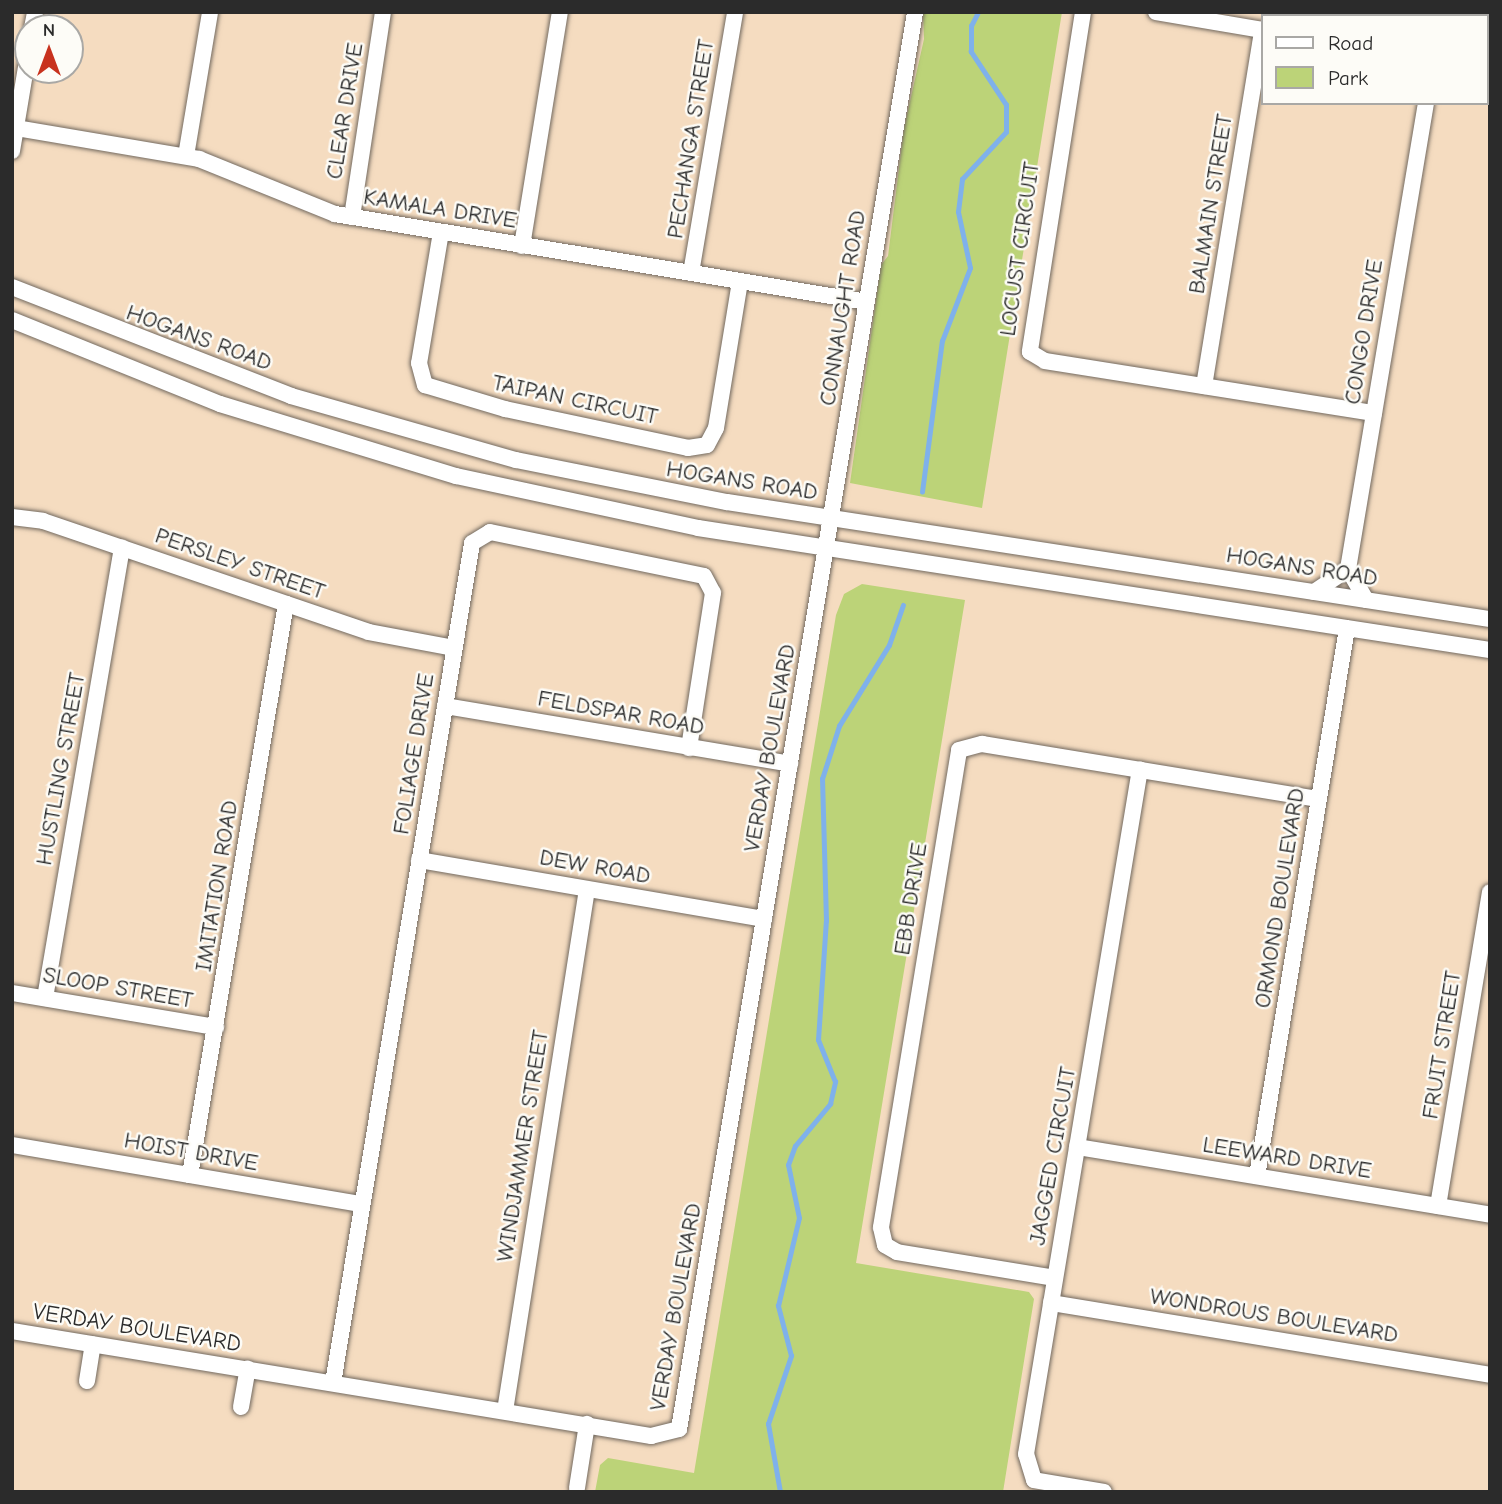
<!DOCTYPE html>
<html>
<head>
<meta charset="utf-8">
<style>
	body { margin:0 }
	#map { position:relative; width:1502px; height:1504px; overflow:hidden; background:#f5dcc0; font-family:"Comic Neue",sans-serif }
	div>[style] { position:absolute }
	.green>* { inset:0; background:#bcd378 }
	.stream>* { height:4.5px; margin:-2.25px; padding:0 2.25px; transform-origin:2.25px; border-radius:2.25px; background:#7fb1eb }
	.roads { filter:drop-shadow(0 0 2px #72695f) drop-shadow(0 0 2px #72695f) }
	.minor>* { height:16px; margin:-8px; padding:0 8px; transform-origin:8px; border-radius:8px; background:#fff }
	span { translate:-50% -50%; white-space:nowrap; text-align:center; line-height:1.15; -webkit-text-stroke:5px #fdfcf7; paint-order:stroke }
	.street-label { font-size:23px; color:#2b2b2b }
	.frame { position:absolute; inset:0; border:14px solid #2b2b2b; pointer-events:none }
	.legend { position:absolute; left:1261px; top:14px; width:228px; height:91px; box-sizing:border-box; background:#fdfcf7; border:2px solid #a9a8a5; margin:0; padding:9px 12px; list-style:none; font-size:21px; color:#2b2b2b }
	.legend li { display:flex; align-items:center; gap:14px; height:35px }
	.legend b { width:35px; border:2px solid #a9a8a5 }
	.north { position:absolute; left:14px; top:14px; width:70px; height:70px; box-sizing:border-box; background:#fdfcf7; border:2px solid #a9a8a5; border-radius:50%; rotate:0deg; font-size:19px; font-weight:700; line-height:28px; text-align:center; color:#2b2b2b }
	.north::after { content:''; display:block; margin:auto; width:24px; height:32px; background:#c8321e; clip-path:polygon(50% 0,100% 100%,50% 72%,0 100%) }
</style>
</head>
<body>
<div id="map">
	<div class="green">
		<div style="clip-path:polygon(923px 12px,1062px 12px,982px 508px,850px 483px,881px 265px,888px 256px,904px 128px,924px 39px)"></div>
		<div style="clip-path:polygon(1267px 12px,1413px 12px,1413px 16px,1288px 16px)"></div>
		<div style="clip-path:polygon(862px 584px,965px 600px,856px 1263px,1029px 1292px,1034px 1299px,1003px 1492px,595px 1492px,600px 1465px,608px 1458px,694px 1473px,836px 615px,844px 594px)"></div>
	</div>
	<div class="stream">
		<div style="left:922px;top:492px;width:152px;rotate:-82.5deg"></div>
		<div style="left:942px;top:341px;width:78px;rotate:-69deg"></div>
		<div style="left:970px;top:268px;width:57px;rotate:-102.1deg"></div>
		<div style="left:958px;top:212px;width:33px;rotate:-83deg"></div>
		<div style="left:962px;top:179px;width:64px;rotate:-46.9deg"></div>
		<div style="left:1006px;top:132px;width:27px;rotate:-90deg"></div>
		<div style="left:1006px;top:105px;width:64px;rotate:-123.4deg"></div>
		<div style="left:971px;top:52px;width:26px;rotate:-90deg"></div>
		<div style="left:971px;top:26px;width:16px;rotate:-63deg"></div>
		<div style="left:780px;top:1492px;width:69px;rotate:-100deg"></div>
		<div style="left:768px;top:1424px;width:72px;rotate:-71.3deg"></div>
		<div style="left:791px;top:1356px;width:52px;rotate:-104.6deg"></div>
		<div style="left:778px;top:1306px;width:90px;rotate:-76.6deg"></div>
		<div style="left:799px;top:1218px;width:54px;rotate:-101.7deg"></div>
		<div style="left:788px;top:1165px;width:20px;rotate:-70deg"></div>
		<div style="left:795px;top:1146px;width:55px;rotate:-50.2deg"></div>
		<div style="left:830px;top:1104px;width:23px;rotate:-77deg"></div>
		<div style="left:835px;top:1082px;width:45px;rotate:-112deg"></div>
		<div style="left:818px;top:1040px;width:119px;rotate:-86.2deg"></div>
		<div style="left:826px;top:921px;width:142px;rotate:-91.6deg"></div>
		<div style="left:822px;top:779px;width:56px;rotate:-72.2deg"></div>
		<div style="left:839px;top:726px;width:95px;rotate:-58.3deg"></div>
		<div style="left:889px;top:645px;width:42px;rotate:-70.7deg"></div>
	</div>
	<div class="roads">
		<div class="minor">
			<div style="left:1083px;top:12px;width:344px;rotate:98.9deg"></div>
			<div style="left:1030px;top:352px;width:17px;rotate:31deg"></div>
			<div style="left:1045px;top:361px;width:333px;rotate:9deg"></div>
			<div style="left:1156px;top:12px;width:108px;rotate:9.6deg"></div>
			<div style="left:1431px;top:12px;width:4px;rotate:90deg"></div>
			<div style="left:32px;top:28px;width:16px;rotate:-79deg"></div>
			<div style="left:16px;top:128px;width:186px;rotate:9.6deg"></div>
			<div style="left:199px;top:159px;width:147px;rotate:22deg"></div>
			<div style="left:335px;top:214px;width:539px;rotate:9.39deg"></div>
			<div style="left:12px;top:151px;width:97px;rotate:-80.5deg"></div>
			<div style="left:186px;top:156px;width:146px;rotate:-80.5deg"></div>
			<div style="left:352px;top:217px;width:207px;rotate:-81.4deg"></div>
			<div style="left:441px;top:232px;width:133px;rotate:99.5deg"></div>
			<div style="left:419px;top:363px;width:23px;rotate:75deg"></div>
			<div style="left:425px;top:385px;width:84px;rotate:16.7deg"></div>
			<div style="left:505px;top:409px;width:187px;rotate:12deg"></div>
			<div style="left:688px;top:448px;width:19px;rotate:-9deg"></div>
			<div style="left:707px;top:445px;width:19px;rotate:-62deg"></div>
			<div style="left:716px;top:428px;width:149px;rotate:-80.7deg"></div>
			<div style="left:522px;top:246px;width:237px;rotate:-80.8deg"></div>
			<div style="left:691px;top:273px;width:265px;rotate:-80.4deg"></div>
			<div style="left:12px;top:287px;width:300px;rotate:21.3deg"></div>
			<div style="left:291px;top:396px;width:234px;rotate:15.9deg"></div>
			<div style="left:516px;top:460px;width:215px;rotate:11.3deg"></div>
			<div style="left:727px;top:502px;width:772px;rotate:8.72deg"></div>
			<div style="left:12px;top:320px;width:224px;rotate:22deg"></div>
			<div style="left:220px;top:404px;width:247px;rotate:17deg"></div>
			<div style="left:456px;top:476px;width:248px;rotate:12.1deg"></div>
			<div style="left:698px;top:528px;width:801px;rotate:8.76deg"></div>
			<div style="left:1204px;top:386px;width:361px;rotate:-80.7deg"></div>
			<div style="left:12px;top:517px;width:31px;rotate:7deg"></div>
			<div style="left:43px;top:521px;width:344px;rotate:18.8deg"></div>
			<div style="left:369px;top:632px;width:86px;rotate:10.7deg"></div>
			<div style="left:1314px;top:592px;width:41px;rotate:-34.1deg"></div>
			<div style="left:1366px;top:600px;width:36px;rotate:-120deg"></div>
			<div style="left:1348px;top:569px;width:472px;rotate:-80.5deg"></div>
			<div style="left:445px;top:706px;width:350px;rotate:9.5deg"></div>
			<div style="left:419px;top:860px;width:350px;rotate:9.7deg"></div>
			<div style="left:12px;top:993px;width:207px;rotate:9.5deg"></div>
			<div style="left:45px;top:998px;width:457px;rotate:-80.3deg"></div>
			<div style="left:12px;top:1145px;width:355px;rotate:9.6deg"></div>
			<div style="left:1077px;top:1147px;width:419px;rotate:9.3deg"></div>
			<div style="left:190px;top:1175px;width:579px;rotate:-80.46deg"></div>
			<div style="left:1257px;top:1176px;width:555px;rotate:-80.67deg"></div>
			<div style="left:1438px;top:1206px;width:318px;rotate:-80.6deg"></div>
			<div style="left:1055px;top:1278px;width:160px;rotate:-170.7deg"></div>
			<div style="left:897px;top:1252px;width:14px;rotate:-150deg"></div>
			<div style="left:885px;top:1245px;width:18px;rotate:-103deg"></div>
			<div style="left:881px;top:1227px;width:483px;rotate:-80.7deg"></div>
			<div style="left:959px;top:750px;width:24px;rotate:-15deg"></div>
			<div style="left:982px;top:744px;width:341px;rotate:9.3deg"></div>
			<div style="left:1051px;top:1303px;width:445px;rotate:9.3deg"></div>
			<div style="left:12px;top:1331px;width:648px;rotate:9.33deg"></div>
			<div style="left:651px;top:1436px;width:29px;rotate:-14deg"></div>
			<div style="left:679px;top:1429px;width:1437px;rotate:-80.54deg"></div>
			<div style="left:87px;top:1381px;width:37px;rotate:-81deg"></div>
			<div style="left:333px;top:1383px;width:851px;rotate:-80.6deg"></div>
			<div style="left:472px;top:543px;width:21px;rotate:-31deg"></div>
			<div style="left:490px;top:532px;width:218px;rotate:11.6deg"></div>
			<div style="left:704px;top:576px;width:19px;rotate:62deg"></div>
			<div style="left:713px;top:593px;width:157px;rotate:98.8deg"></div>
			<div style="left:241px;top:1407px;width:39px;rotate:-80deg"></div>
			<div style="left:505px;top:1411px;width:528px;rotate:-81.07deg"></div>
			<div style="left:577px;top:1488px;width:65px;rotate:-81.1deg"></div>
			<div style="left:1104px;top:1492px;width:71px;rotate:-170.3deg"></div>
			<div style="left:1034px;top:1480px;width:27px;rotate:-107deg"></div>
			<div style="left:1026px;top:1454px;width:694px;rotate:-80.55deg"></div>
		</div>
	</div>
	<div class="street-label">
		<span style="left:345px;top:111px;rotate:-81deg">CLEAR DRIVE</span>
		<span style="left:691px;top:139px;rotate:-81deg">PECHANGA STREET</span>
		<span style="left:1211px;top:204px;rotate:-81deg">BALMAIN STREET</span>
		<span style="left:440px;top:209px;rotate:9deg">KAMALA DRIVE</span>
		<span style="left:1020px;top:249px;rotate:-82deg">LOCUST CIRCUIT</span>
		<span style="left:843px;top:308px;rotate:-81deg">CONNAUGHT ROAD</span>
		<span style="left:1364px;top:332px;rotate:-81deg">CONGO DRIVE</span>
		<span style="left:199px;top:338px;rotate:20deg">HOGANS ROAD</span>
		<span style="left:575px;top:400px;rotate:12deg">TAIPAN CIRCUIT</span>
		<span style="left:742px;top:481px;rotate:9deg">HOGANS ROAD</span>
		<span style="left:240px;top:564px;rotate:19deg">PERSLEY STREET</span>
		<span style="left:1302px;top:567px;rotate:9deg">HOGANS ROAD</span>
		<span style="left:621px;top:713px;rotate:10deg">FELDSPAR ROAD</span>
		<span style="left:770px;top:748px;rotate:-80deg">VERDAY BOULEVARD</span>
		<span style="left:414px;top:754px;rotate:-81deg">FOLIAGE DRIVE</span>
		<span style="left:61px;top:769px;rotate:-80deg">HUSTLING STREET</span>
		<span style="left:595px;top:867px;rotate:10deg">DEW ROAD</span>
		<span style="left:217px;top:886px;rotate:-81deg">IMITATION ROAD</span>
		<span style="left:1280px;top:898px;rotate:-81deg">ORMOND BOULEVARD</span>
		<span style="left:911px;top:899px;rotate:-81deg">EBB DRIVE</span>
		<span style="left:118px;top:988px;rotate:10deg">SLOOP STREET</span>
		<span style="left:1442px;top:1045px;rotate:-81deg">FRUIT STREET</span>
		<span style="left:523px;top:1146px;rotate:-81deg">WINDJAMMER STREET</span>
		<span style="left:191px;top:1152px;rotate:10deg">HOIST DRIVE</span>
		<span style="left:1053px;top:1156px;rotate:-80deg">JAGGED CIRCUIT</span>
		<span style="left:1287px;top:1158px;rotate:9deg">LEEWARD DRIVE</span>
		<span style="left:676px;top:1307px;rotate:-80deg">VERDAY BOULEVARD</span>
		<span style="left:1274px;top:1316px;rotate:9deg">WONDROUS BOULEVARD</span>
		<span style="left:137px;top:1328px;rotate:9deg">VERDAY BOULEVARD</span>
	</div>
	<div class="frame"></div>
	<ul class="legend">
	<li><b style="height:9px;background:#fff"></b>Road</li>
	<li><b style="height:19px;background:#bcd378"></b>Park</li>
	</ul>
	<div class="north">N</div>
</div>
</body>
</html>
